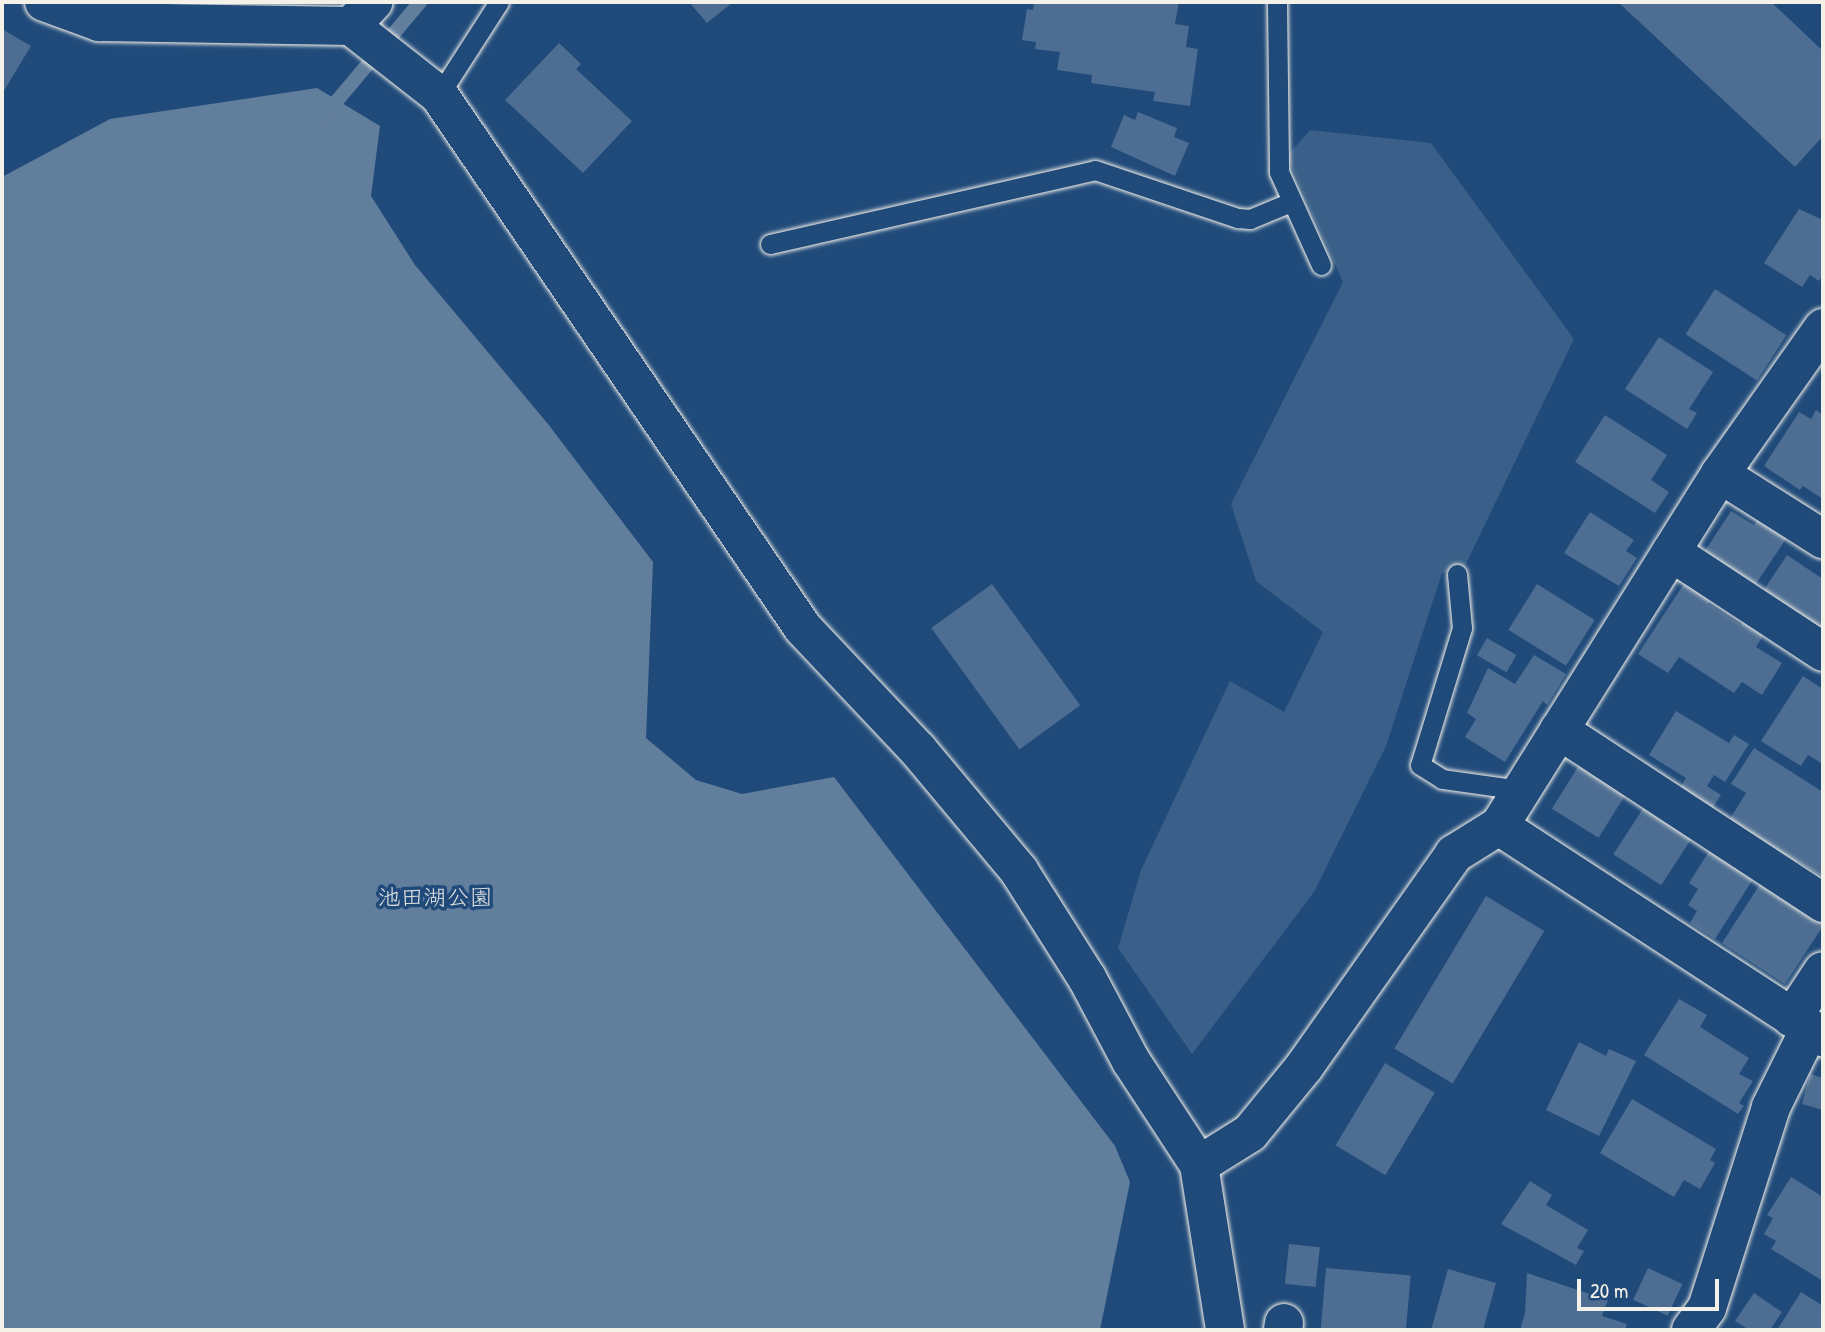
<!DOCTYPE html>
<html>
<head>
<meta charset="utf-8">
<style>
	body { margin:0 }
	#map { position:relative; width:1825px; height:1332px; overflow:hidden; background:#1f4a7a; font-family:"Patrick Hand","Klee One",sans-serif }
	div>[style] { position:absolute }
	.green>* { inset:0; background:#3a5f88 }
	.water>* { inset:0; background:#627e9d }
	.stream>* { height:14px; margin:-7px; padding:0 7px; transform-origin:7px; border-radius:7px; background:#627e9d }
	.building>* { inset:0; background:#4d6e92; transform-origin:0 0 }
	.roads { filter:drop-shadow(0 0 2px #f4f1e8) drop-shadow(0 0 2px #f4f1e8) }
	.service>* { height:19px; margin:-9.5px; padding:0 9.5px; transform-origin:9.5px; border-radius:9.5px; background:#1f4a7a }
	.minor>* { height:38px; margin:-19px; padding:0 19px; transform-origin:19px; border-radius:19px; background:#1f4a7a }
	span { translate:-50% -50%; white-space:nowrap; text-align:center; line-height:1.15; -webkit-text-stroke:7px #1f4a7a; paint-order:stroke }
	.park-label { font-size:23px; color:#e1e2de }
	.frame { position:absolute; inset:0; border:4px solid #f4f1e8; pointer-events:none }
	.scale { position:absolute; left:1577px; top:1279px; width:142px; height:32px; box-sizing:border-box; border:4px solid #f4f1e8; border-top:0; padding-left:9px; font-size:21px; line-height:24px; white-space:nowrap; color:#f4f1e8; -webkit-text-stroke:5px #1f4a7a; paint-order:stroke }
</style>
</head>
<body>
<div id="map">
	<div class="green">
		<div style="clip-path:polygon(1310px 130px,1431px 143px,1574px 339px,1464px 568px,1442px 573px,1386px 746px,1314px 892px,1192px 1054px,1118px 948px,1141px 870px,1230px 681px,1284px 712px,1323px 632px,1256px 581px,1231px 504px,1343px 282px,1287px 156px)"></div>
	</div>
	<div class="water">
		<div style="clip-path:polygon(317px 88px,380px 126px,371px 196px,415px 265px,548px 424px,653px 562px,646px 738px,696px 780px,742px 794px,834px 777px,1115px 1146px,1130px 1182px,1100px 1330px,2px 1330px,2px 177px,110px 119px)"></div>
	</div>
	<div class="stream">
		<div style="left:325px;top:115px;width:148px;rotate:-49.9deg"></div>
	</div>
	<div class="building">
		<div style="clip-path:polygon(689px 2px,733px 2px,707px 23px)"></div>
		<div style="clip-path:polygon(1034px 2px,1179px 2px,1175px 24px,1189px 26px,1186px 47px,1198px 49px,1190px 106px,1153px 101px,1155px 92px,1091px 83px,1092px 75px,1057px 70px,1060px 52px,1035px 49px,1036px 42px,1022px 40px,1027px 9px,1033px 10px)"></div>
		<div style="clip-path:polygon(1618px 2px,1771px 2px,1823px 51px,1823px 136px,1795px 167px)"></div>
		<div style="clip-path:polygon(2px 29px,31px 46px,2px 94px)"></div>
		<div style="clip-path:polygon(559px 43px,581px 64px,576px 69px,632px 121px,583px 173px,505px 100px)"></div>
		<div style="clip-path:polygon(1138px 112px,1177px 128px,1174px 137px,1189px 143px,1175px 176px,1111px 147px,1124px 115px,1135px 120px)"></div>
		<div style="clip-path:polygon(1799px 209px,1823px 220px,1823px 274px,1819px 281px,1810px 275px,1802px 287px,1764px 263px)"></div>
		<div style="left:1715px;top:289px;width:85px;height:54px;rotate:33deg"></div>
		<div style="clip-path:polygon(1659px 337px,1713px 372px,1689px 409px,1697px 413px,1687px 429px,1625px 389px)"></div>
		<div style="clip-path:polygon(1816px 410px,1823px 415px,1823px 499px,1803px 486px,1800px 490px,1764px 466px,1799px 412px,1811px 419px)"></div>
		<div style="clip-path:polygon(1605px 415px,1667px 455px,1651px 480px,1669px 492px,1655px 513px,1575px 462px)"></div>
		<div style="clip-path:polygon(1731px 511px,1754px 525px,1759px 517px,1788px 536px,1751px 591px,1701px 557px)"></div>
		<div style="clip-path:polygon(1590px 512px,1634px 540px,1626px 551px,1637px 558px,1619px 586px,1564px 553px)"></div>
		<div style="clip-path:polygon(1787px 555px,1823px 579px,1823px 628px,1817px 638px,1758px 599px)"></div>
		<div style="clip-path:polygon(1687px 579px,1715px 592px,1708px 604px,1741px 625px,1744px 620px,1765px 633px,1756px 647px,1782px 663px,1762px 695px,1742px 682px,1734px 693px,1679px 657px,1668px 673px,1638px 654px)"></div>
		<div style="left:992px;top:584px;width:150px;height:75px;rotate:54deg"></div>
		<div style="left:1537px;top:584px;width:68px;height:54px;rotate:32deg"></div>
		<div style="left:1487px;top:638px;width:34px;height:20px;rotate:30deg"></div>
		<div style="clip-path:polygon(1534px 655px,1566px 674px,1547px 705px,1543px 701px,1505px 762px,1465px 737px,1476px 719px,1467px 713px,1488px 668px,1515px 684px)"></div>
		<div style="clip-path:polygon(1803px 676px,1823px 689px,1823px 758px,1821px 763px,1808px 755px,1801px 766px,1761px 741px)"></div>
		<div style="clip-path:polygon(1676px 711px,1729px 743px,1734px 735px,1749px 744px,1725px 782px,1714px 775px,1707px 786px,1721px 795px,1710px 812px,1678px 792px,1686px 778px,1649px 755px)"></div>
		<div style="clip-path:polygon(1754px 748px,1823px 792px,1823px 877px,1797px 861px,1793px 867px,1726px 825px,1746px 793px,1731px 784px)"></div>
		<div style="left:1581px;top:762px;width:55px;height:55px;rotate:32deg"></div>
		<div style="left:1646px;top:804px;width:57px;height:60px;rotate:33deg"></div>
		<div style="clip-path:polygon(1713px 845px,1757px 873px,1715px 939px,1690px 923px,1697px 911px,1688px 905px,1698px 889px,1689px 883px)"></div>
		<div style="clip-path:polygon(1764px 878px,1823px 917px,1823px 926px,1785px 984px,1722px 943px)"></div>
		<div style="left:1486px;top:896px;width:68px;height:178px;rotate:31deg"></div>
		<div style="clip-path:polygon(1679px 999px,1707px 1015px,1700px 1027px,1749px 1058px,1739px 1074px,1753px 1081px,1739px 1103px,1744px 1106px,1738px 1114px,1644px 1055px)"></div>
		<div style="clip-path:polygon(1579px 1042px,1606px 1056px,1609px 1049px,1636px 1061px,1599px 1136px,1546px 1110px)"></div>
		<div style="left:1385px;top:1063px;width:58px;height:96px;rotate:31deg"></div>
		<div style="clip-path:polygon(1810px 1074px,1823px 1078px,1823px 1110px,1802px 1104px)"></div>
		<div style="clip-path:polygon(1632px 1099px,1716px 1149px,1710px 1160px,1715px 1163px,1700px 1189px,1684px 1180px,1674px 1197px,1600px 1153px)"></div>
		<div style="clip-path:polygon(1791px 1177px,1823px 1197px,1823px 1281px,1771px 1249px,1776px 1241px,1764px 1234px,1773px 1218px,1767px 1215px)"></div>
		<div style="clip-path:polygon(1530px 1181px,1552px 1195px,1546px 1205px,1588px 1230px,1577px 1248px,1584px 1251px,1576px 1265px,1501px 1224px)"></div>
		<div style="left:1289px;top:1244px;width:31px;height:40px;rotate:6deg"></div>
		<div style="left:1326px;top:1268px;width:85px;height:62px;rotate:5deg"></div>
		<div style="left:1648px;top:1268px;width:38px;height:35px;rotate:25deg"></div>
		<div style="clip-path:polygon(1448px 1269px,1496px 1283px,1483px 1330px,1431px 1330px)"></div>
		<div style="clip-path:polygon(1527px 1273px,1608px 1300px,1602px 1316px,1627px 1324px,1625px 1330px,1520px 1330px,1525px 1313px)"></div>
		<div style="clip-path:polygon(1801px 1292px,1823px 1306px,1823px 1330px,1777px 1330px)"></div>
		<div style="clip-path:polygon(1754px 1293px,1782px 1312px,1770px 1330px,1749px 1330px,1735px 1321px)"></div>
	</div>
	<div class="roads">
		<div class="service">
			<div style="left:1277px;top:2px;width:170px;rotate:89.3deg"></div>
			<div style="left:1279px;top:172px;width:102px;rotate:65.7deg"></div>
			<div style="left:439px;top:95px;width:111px;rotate:-57.2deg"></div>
			<div style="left:770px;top:244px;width:333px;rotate:-12.8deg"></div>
			<div style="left:1095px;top:170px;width:151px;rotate:18.6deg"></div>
			<div style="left:1238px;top:218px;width:12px;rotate:5deg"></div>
			<div style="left:1250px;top:219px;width:44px;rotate:-22.5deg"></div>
			<div style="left:1457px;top:574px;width:54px;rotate:84.7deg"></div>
			<div style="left:1462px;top:628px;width:143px;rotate:107deg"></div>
			<div style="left:1420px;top:765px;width:26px;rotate:32deg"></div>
			<div style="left:1442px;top:779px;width:80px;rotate:7.9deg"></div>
		</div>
		<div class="minor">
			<div style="left:44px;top:2px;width:59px;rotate:20deg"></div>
			<div style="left:99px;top:22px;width:252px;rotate:0.9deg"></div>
			<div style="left:351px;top:26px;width:112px;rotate:38.1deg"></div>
			<div style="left:439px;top:95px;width:645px;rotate:55.67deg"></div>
			<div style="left:803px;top:628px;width:168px;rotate:46.7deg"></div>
			<div style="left:918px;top:750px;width:158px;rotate:50.1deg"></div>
			<div style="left:1019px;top:871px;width:127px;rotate:57.6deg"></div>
			<div style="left:1087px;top:978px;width:94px;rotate:62.1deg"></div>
			<div style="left:1131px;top:1061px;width:124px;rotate:56.8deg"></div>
			<div style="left:1199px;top:1165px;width:167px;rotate:81deg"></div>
			<div style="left:351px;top:26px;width:33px;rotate:-47deg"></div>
			<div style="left:1823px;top:328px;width:179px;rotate:125.2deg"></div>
			<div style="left:1720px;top:474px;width:416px;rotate:122.1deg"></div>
			<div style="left:1499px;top:826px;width:387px;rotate:33.1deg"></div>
			<div style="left:1720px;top:474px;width:122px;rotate:32.3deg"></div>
			<div style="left:1671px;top:552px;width:182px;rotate:33.3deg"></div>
			<div style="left:1559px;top:730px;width:316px;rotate:33.2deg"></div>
			<div style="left:1792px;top:1018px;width:56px;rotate:-56.6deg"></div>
			<div style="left:1199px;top:1165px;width:60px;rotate:-32.1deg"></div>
			<div style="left:1250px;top:1133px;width:85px;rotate:-50.7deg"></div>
			<div style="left:1304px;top:1067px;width:261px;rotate:-54.8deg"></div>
			<div style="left:1454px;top:854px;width:53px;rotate:-31.9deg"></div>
			<div style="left:1283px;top:1330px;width:7px;rotate:-82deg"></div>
			<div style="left:1691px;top:1330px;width:27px;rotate:-54deg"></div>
			<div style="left:1707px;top:1308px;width:211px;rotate:-72.3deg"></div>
			<div style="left:1771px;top:1107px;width:88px;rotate:-63.7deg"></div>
		</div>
	</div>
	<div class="park-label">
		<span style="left:435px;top:897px">池田湖公園</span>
	</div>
	<div class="frame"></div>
	<div class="scale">20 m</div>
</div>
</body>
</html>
